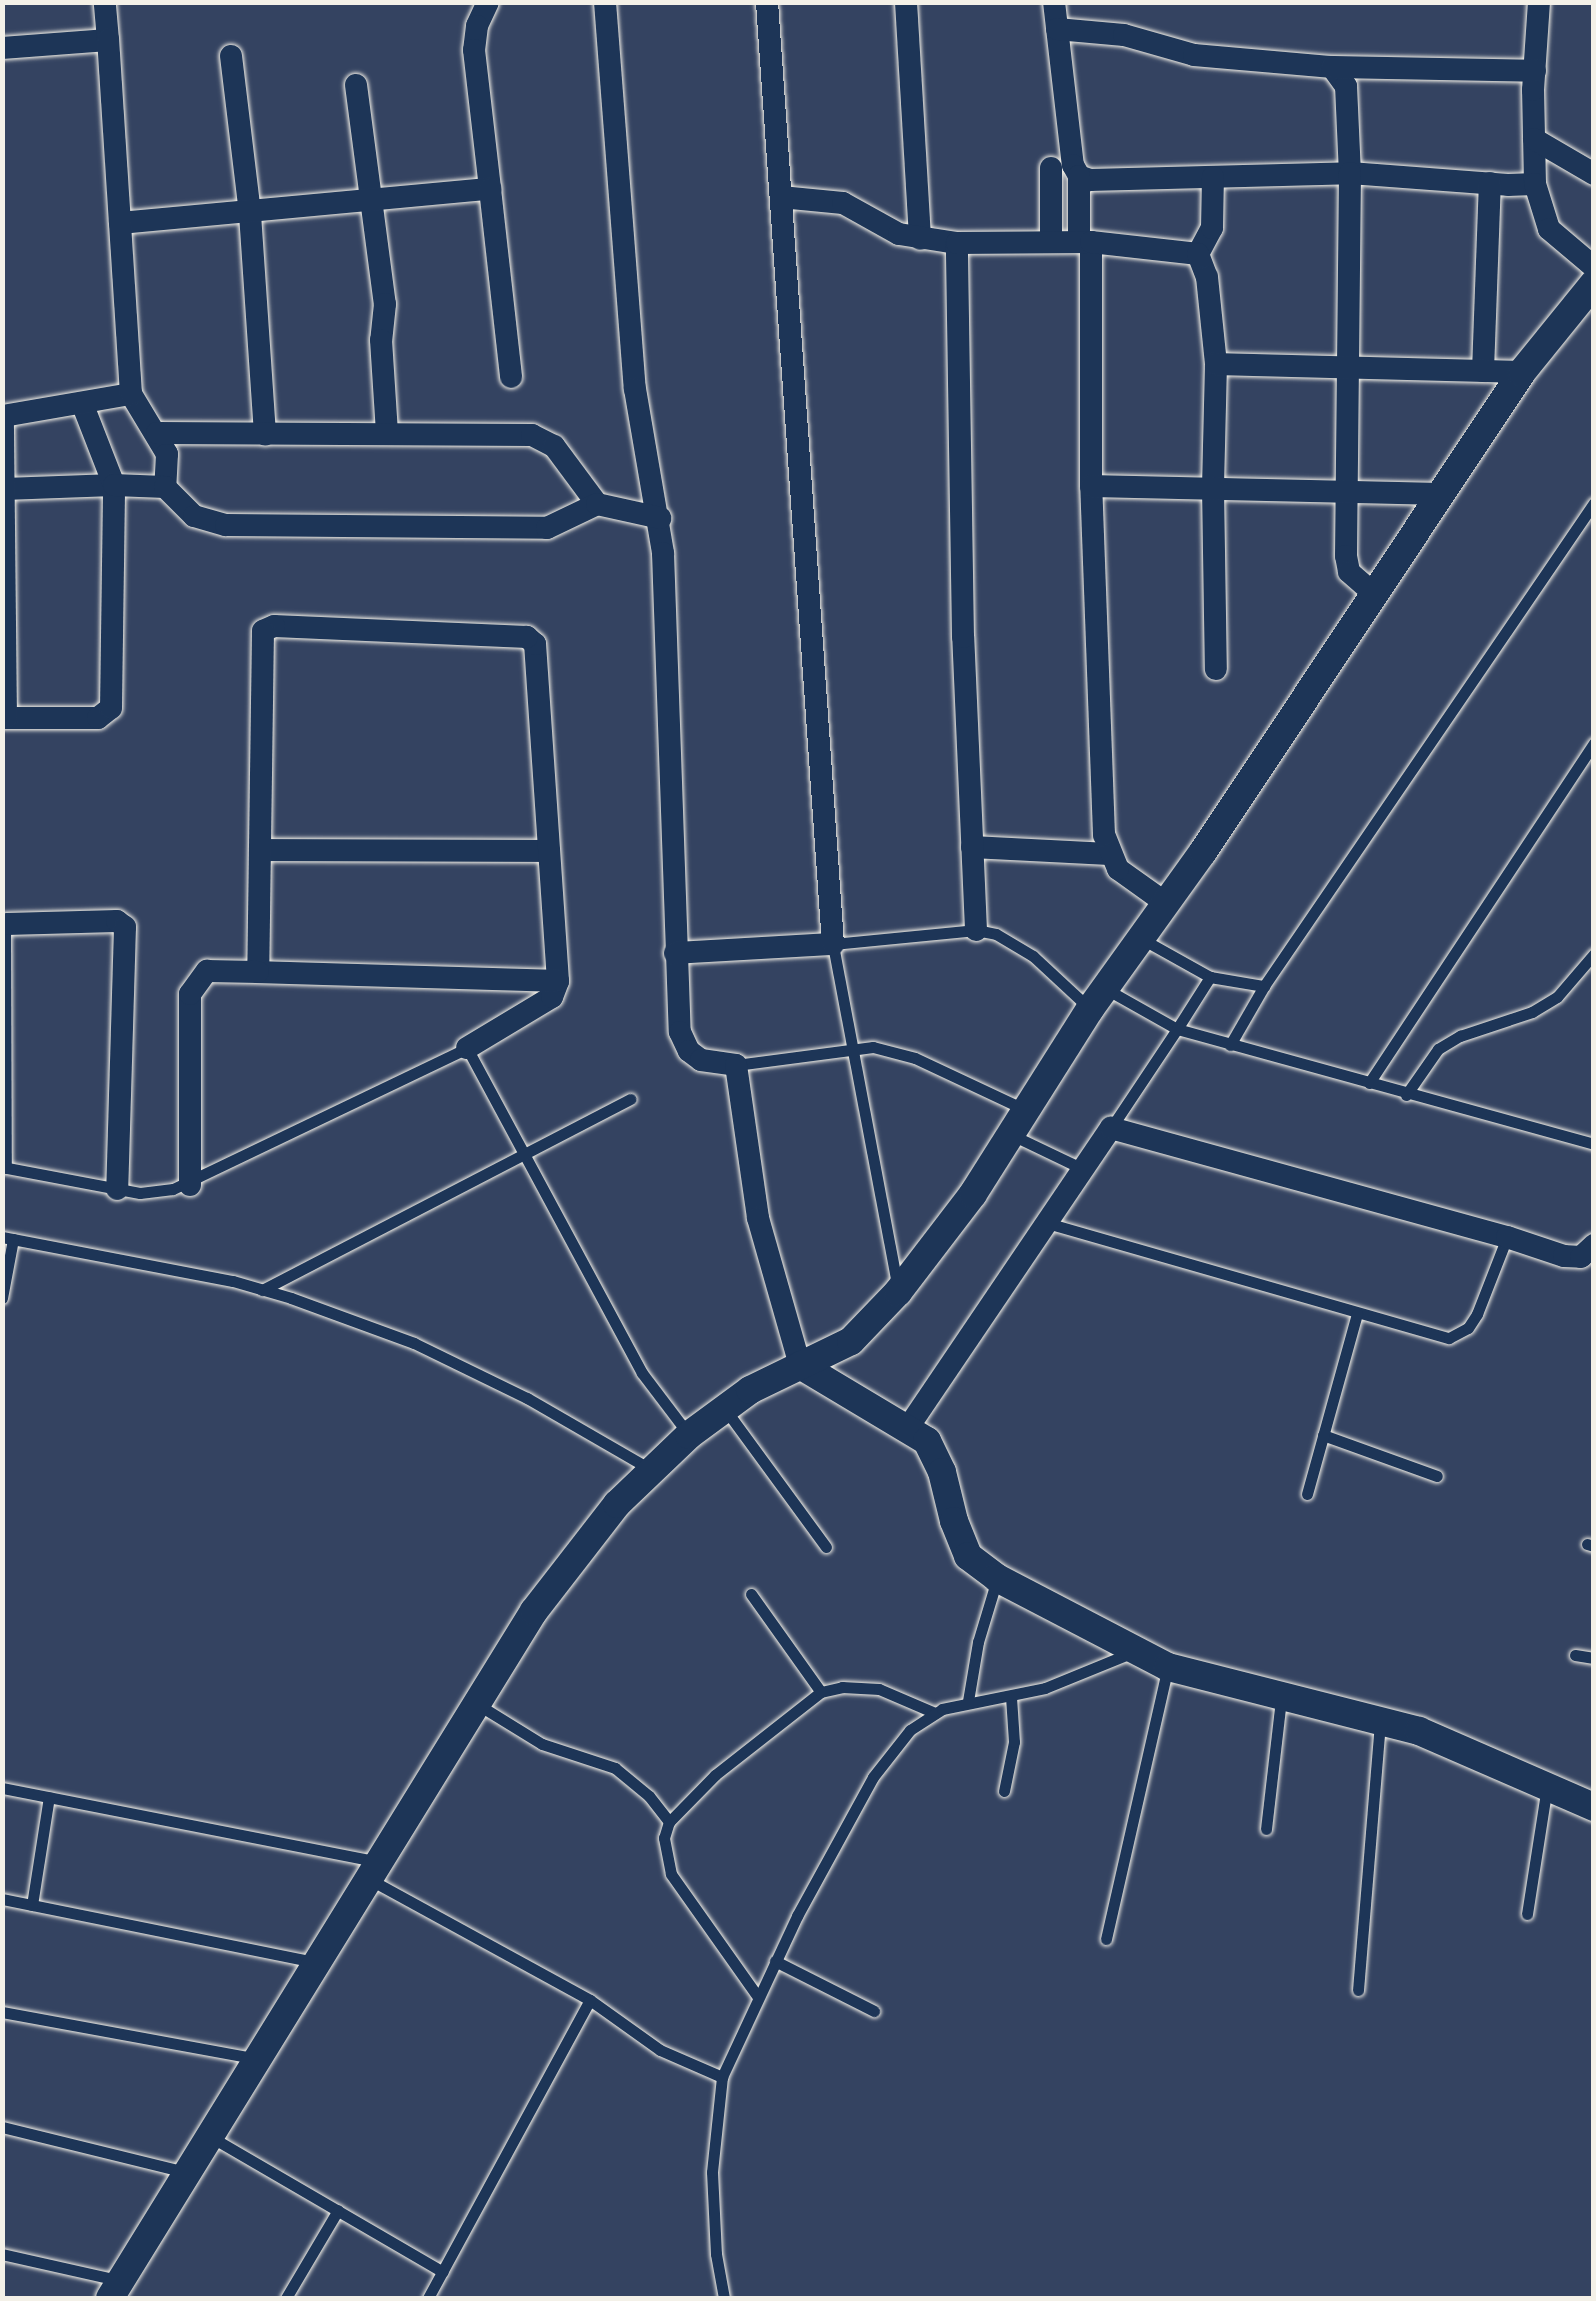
<!DOCTYPE html>
<html>
<head>
<meta charset="utf-8">
<style>
	body { margin:0 }
	#map { position:relative; width:1596px; height:2301px; overflow:hidden; background:#344361; font-family:"Gochi Hand",sans-serif }
	div>[style] { position:absolute }
	.roads { filter:drop-shadow(0 0 2px #f4f1e8) drop-shadow(0 0 2px #f4f1e8) }
	.service>* { height:11px; margin:-5.5px; padding:0 5.5px; transform-origin:5.5px; border-radius:5.5px; background:#1d3557 }
	.minor>* { height:22px; margin:-11px; padding:0 11px; transform-origin:11px; border-radius:11px; background:#1d3557 }
	.tertiary>* { height:28px; margin:-14px; padding:0 14px; transform-origin:14px; border-radius:14px; background:#1d3557 }
	span { translate:-50% -50%; white-space:nowrap; text-align:center; line-height:1.15; -webkit-text-stroke:10px #1d3557; paint-order:stroke }
	.frame { position:absolute; inset:0; border:5px solid #f4f1e8; pointer-events:none }
</style>
</head>
<body>
<div id="map">
	<div class="roads">
		<div class="service">
			<div style="left:5px;top:924px;width:244px;rotate:89.8deg"></div>
			<div style="left:1142px;top:939px;width:78px;rotate:29.2deg"></div>
			<div style="left:1106px;top:989px;width:81px;rotate:29.4deg"></div>
			<div style="left:1177px;top:1029px;width:62px;rotate:-57.6deg"></div>
			<div style="left:1210px;top:977px;width:55px;rotate:9.5deg"></div>
			<div style="left:1264px;top:986px;width:585px;rotate:-55.66deg"></div>
			<div style="left:1230px;top:1045px;width:68px;rotate:-60deg"></div>
			<div style="left:736px;top:1065px;width:138px;rotate:-7.5deg"></div>
			<div style="left:873px;top:1047px;width:43px;rotate:14.7deg"></div>
			<div style="left:915px;top:1058px;width:120px;rotate:25.1deg"></div>
			<div style="left:1369px;top:1083px;width:408px;rotate:-56.5deg"></div>
			<div style="left:1406px;top:1095px;width:56px;rotate:-55.2deg"></div>
			<div style="left:1438px;top:1049px;width:26px;rotate:-31deg"></div>
			<div style="left:1460px;top:1036px;width:76px;rotate:-18.4deg"></div>
			<div style="left:1532px;top:1012px;width:29px;rotate:-31deg"></div>
			<div style="left:1557px;top:997px;width:57px;rotate:-49.3deg"></div>
			<div style="left:1111px;top:1128px;width:119px;rotate:-56.3deg"></div>
			<div style="left:1177px;top:1029px;width:433px;rotate:15.4deg"></div>
			<div style="left:1012px;top:1135px;width:79px;rotate:25.6deg"></div>
			<div style="left:2px;top:1167px;width:140px;rotate:10.7deg"></div>
			<div style="left:140px;top:1193px;width:33px;rotate:-7deg"></div>
			<div style="left:173px;top:1189px;width:326px;rotate:-25.6deg"></div>
			<div style="left:467px;top:1048px;width:369px;rotate:61.7deg"></div>
			<div style="left:642px;top:1373px;width:78px;rotate:52.8deg"></div>
			<div style="left:1047px;top:1223px;width:418px;rotate:16deg"></div>
			<div style="left:1449px;top:1338px;width:21px;rotate:-28deg"></div>
			<div style="left:1468px;top:1328px;width:17px;rotate:-57deg"></div>
			<div style="left:1477px;top:1314px;width:83px;rotate:-68.7deg"></div>
			<div style="left:2px;top:1237px;width:235px;rotate:10.8deg"></div>
			<div style="left:233px;top:1281px;width:60px;rotate:16.3deg"></div>
			<div style="left:291px;top:1298px;width:131px;rotate:20.1deg"></div>
			<div style="left:414px;top:1343px;width:126px;rotate:26deg"></div>
			<div style="left:527px;top:1398px;width:142px;rotate:30deg"></div>
			<div style="left:898px;top:1289px;width:351px;rotate:-100.7deg"></div>
			<div style="left:833px;top:944px;width:144px;rotate:-5.6deg"></div>
			<div style="left:976px;top:930px;width:20px;rotate:11deg"></div>
			<div style="left:996px;top:934px;width:43px;rotate:30.7deg"></div>
			<div style="left:1033px;top:956px;width:78px;rotate:42.9deg"></div>
			<div style="left:262px;top:1290px;width:415px;rotate:-27.4deg"></div>
			<div style="left:2px;top:1298px;width:60px;rotate:-79.4deg"></div>
			<div style="left:725px;top:1409px;width:171px;rotate:53.8deg"></div>
			<div style="left:1323px;top:1435px;width:121px;rotate:19.8deg"></div>
			<div style="left:1307px;top:1494px;width:187px;rotate:-74.5deg"></div>
			<div style="left:1587px;top:1544px;width:7px;rotate:16deg"></div>
			<div style="left:751px;top:1594px;width:120px;rotate:54.5deg"></div>
			<div style="left:1575px;top:1655px;width:19px;rotate:9deg"></div>
			<div style="left:968px;top:1701px;width:60px;rotate:-80.4deg"></div>
			<div style="left:978px;top:1642px;width:66px;rotate:-73.2deg"></div>
			<div style="left:477px;top:1704px;width:76px;rotate:31.6deg"></div>
			<div style="left:542px;top:1744px;width:77px;rotate:18.2deg"></div>
			<div style="left:615px;top:1768px;width:44px;rotate:39.5deg"></div>
			<div style="left:649px;top:1796px;width:33px;rotate:52deg"></div>
			<div style="left:2px;top:1788px;width:380px;rotate:11.1deg"></div>
			<div style="left:1004px;top:1791px;width:50px;rotate:-78.5deg"></div>
			<div style="left:1014px;top:1742px;width:45px;rotate:-93.8deg"></div>
			<div style="left:1266px;top:1829px;width:131px;rotate:-83.4deg"></div>
			<div style="left:369px;top:1879px;width:252px;rotate:28.7deg"></div>
			<div style="left:590px;top:2000px;width:86px;rotate:35.5deg"></div>
			<div style="left:660px;top:2050px;width:68px;rotate:23.5deg"></div>
			<div style="left:2px;top:1899px;width:319px;rotate:11.4deg"></div>
			<div style="left:32px;top:1905px;width:109px;rotate:-81.1deg"></div>
			<div style="left:1527px;top:1914px;width:130px;rotate:-81.1deg"></div>
			<div style="left:1106px;top:1939px;width:276px;rotate:-77.2deg"></div>
			<div style="left:775px;top:1961px;width:111px;rotate:26.8deg"></div>
			<div style="left:1358px;top:1990px;width:271px;rotate:-85.3deg"></div>
			<div style="left:758px;top:1997px;width:151px;rotate:-125.3deg"></div>
			<div style="left:671px;top:1874px;width:37px;rotate:-101deg"></div>
			<div style="left:664px;top:1838px;width:17px;rotate:-73deg"></div>
			<div style="left:669px;top:1822px;width:66px;rotate:-45.6deg"></div>
			<div style="left:715px;top:1775px;width:135px;rotate:-38.1deg"></div>
			<div style="left:821px;top:1692px;width:22px;rotate:-13deg"></div>
			<div style="left:842px;top:1687px;width:37px;rotate:3deg"></div>
			<div style="left:879px;top:1689px;width:61px;rotate:23.2deg"></div>
			<div style="left:2px;top:2012px;width:260px;rotate:10.4deg"></div>
			<div style="left:2px;top:2127px;width:188px;rotate:13.8deg"></div>
			<div style="left:211px;top:2137px;width:268px;rotate:30.2deg"></div>
			<div style="left:2px;top:2254px;width:118px;rotate:12.7deg"></div>
			<div style="left:286px;top:2298px;width:102px;rotate:-59.4deg"></div>
			<div style="left:428px;top:2298px;width:339px;rotate:-61.5deg"></div>
			<div style="left:724px;top:2298px;width:45px;rotate:-100.3deg"></div>
			<div style="left:716px;top:2254px;width:82px;rotate:-92.8deg"></div>
			<div style="left:712px;top:2172px;width:96px;rotate:-84deg"></div>
			<div style="left:722px;top:2077px;width:178px;rotate:-65deg"></div>
			<div style="left:797px;top:1916px;width:158px;rotate:-61.3deg"></div>
			<div style="left:873px;top:1777px;width:60px;rotate:-51.8deg"></div>
			<div style="left:910px;top:1730px;width:38px;rotate:-33deg"></div>
			<div style="left:942px;top:1709px;width:105px;rotate:-11.5deg"></div>
			<div style="left:1045px;top:1688px;width:95px;rotate:-22.2deg"></div>
		</div>
		<div class="minor">
			<div style="left:488px;top:2px;width:26px;rotate:115deg"></div>
			<div style="left:477px;top:26px;width:24px;rotate:97deg"></div>
			<div style="left:474px;top:50px;width:140px;rotate:83.4deg"></div>
			<div style="left:605px;top:2px;width:388px;rotate:85.6deg"></div>
			<div style="left:635px;top:389px;width:166px;rotate:80.3deg"></div>
			<div style="left:663px;top:553px;width:479px;rotate:88deg"></div>
			<div style="left:680px;top:1032px;width:21px;rotate:65deg"></div>
			<div style="left:689px;top:1051px;width:15px;rotate:37deg"></div>
			<div style="left:701px;top:1060px;width:35px;rotate:8deg"></div>
			<div style="left:736px;top:1065px;width:155px;rotate:81.8deg"></div>
			<div style="left:758px;top:1218px;width:153px;rotate:74.1deg"></div>
			<div style="left:906px;top:2px;width:237px;rotate:86.6deg"></div>
			<div style="left:1054px;top:2px;width:164px;rotate:83.4deg"></div>
			<div style="left:1073px;top:165px;width:13px;rotate:61deg"></div>
			<div style="left:1079px;top:176px;width:12px;rotate:20deg"></div>
			<div style="left:1090px;top:180px;width:260px;rotate:-1.5deg"></div>
			<div style="left:1350px;top:173px;width:158px;rotate:4.3deg"></div>
			<div style="left:1508px;top:185px;width:27px;rotate:-2deg"></div>
			<div style="left:1535px;top:184px;width:94px;rotate:-91.2deg"></div>
			<div style="left:1533px;top:90px;width:88px;rotate:-86.1deg"></div>
			<div style="left:1057px;top:29px;width:67px;rotate:5.1deg"></div>
			<div style="left:1124px;top:35px;width:73px;rotate:15.9deg"></div>
			<div style="left:1194px;top:55px;width:139px;rotate:5deg"></div>
			<div style="left:1332px;top:67px;width:24px;rotate:54deg"></div>
			<div style="left:1346px;top:86px;width:87px;rotate:87.4deg"></div>
			<div style="left:1350px;top:173px;width:383px;rotate:90.6deg"></div>
			<div style="left:1346px;top:556px;width:16px;rotate:79deg"></div>
			<div style="left:1349px;top:572px;width:35px;rotate:41deg"></div>
			<div style="left:2px;top:48px;width:106px;rotate:-4.3deg"></div>
			<div style="left:108px;top:40px;width:38px;rotate:-95deg"></div>
			<div style="left:231px;top:56px;width:159px;rotate:83.1deg"></div>
			<div style="left:250px;top:214px;width:221px;rotate:86.1deg"></div>
			<div style="left:1332px;top:67px;width:203px;rotate:1.1deg"></div>
			<div style="left:356px;top:85px;width:221px;rotate:82.5deg"></div>
			<div style="left:385px;top:304px;width:36px;rotate:96deg"></div>
			<div style="left:381px;top:340px;width:94px;rotate:86.3deg"></div>
			<div style="left:1534px;top:139px;width:69px;rotate:30.3deg"></div>
			<div style="left:1535px;top:184px;width:47px;rotate:72.7deg"></div>
			<div style="left:1549px;top:229px;width:59px;rotate:40.2deg"></div>
			<div style="left:781px;top:197px;width:62px;rotate:5.5deg"></div>
			<div style="left:843px;top:203px;width:64px;rotate:29deg"></div>
			<div style="left:899px;top:234px;width:59px;rotate:8.8deg"></div>
			<div style="left:120px;top:223px;width:372px;rotate:-5.3deg"></div>
			<div style="left:490px;top:189px;width:189px;rotate:83.6deg"></div>
			<div style="left:1051px;top:242px;width:74px;rotate:-90deg"></div>
			<div style="left:1079px;top:242px;width:66px;rotate:-90deg"></div>
			<div style="left:1198px;top:254px;width:30px;rotate:-62deg"></div>
			<div style="left:1212px;top:228px;width:51px;rotate:-88.9deg"></div>
			<div style="left:1216px;top:364px;width:124px;rotate:91.4deg"></div>
			<div style="left:1213px;top:488px;width:181px;rotate:89.1deg"></div>
			<div style="left:1483px;top:371px;width:188px;rotate:-87.9deg"></div>
			<div style="left:131px;top:394px;width:70px;rotate:59deg"></div>
			<div style="left:167px;top:454px;width:33px;rotate:93deg"></div>
			<div style="left:157px;top:433px;width:375px;rotate:0.3deg"></div>
			<div style="left:532px;top:435px;width:25px;rotate:27deg"></div>
			<div style="left:554px;top:446px;width:72px;rotate:53.4deg"></div>
			<div style="left:1091px;top:486px;width:244px;rotate:-90deg"></div>
			<div style="left:4px;top:489px;width:110px;rotate:-2.1deg"></div>
			<div style="left:114px;top:485px;width:88px;rotate:-111.3deg"></div>
			<div style="left:2px;top:718px;width:96px"></div>
			<div style="left:98px;top:718px;width:16px;rotate:-38deg"></div>
			<div style="left:111px;top:708px;width:223px;rotate:-89.2deg"></div>
			<div style="left:114px;top:485px;width:51px;rotate:2.2deg"></div>
			<div style="left:165px;top:487px;width:41px;rotate:45deg"></div>
			<div style="left:194px;top:516px;width:33px;rotate:16deg"></div>
			<div style="left:226px;top:525px;width:321px;rotate:0.5deg"></div>
			<div style="left:547px;top:528px;width:55px;rotate:-25.6deg"></div>
			<div style="left:597px;top:504px;width:65px;rotate:12.5deg"></div>
			<div style="left:6px;top:718px;width:302px;rotate:-90.6deg"></div>
			<div style="left:3px;top:416px;width:130px;rotate:-9.8deg"></div>
			<div style="left:131px;top:394px;width:355px;rotate:-93.7deg"></div>
			<div style="left:972px;top:847px;width:137px;rotate:2.9deg"></div>
			<div style="left:261px;top:850px;width:288px;rotate:0.2deg"></div>
			<div style="left:1167px;top:904px;width:60px;rotate:-144.5deg"></div>
			<div style="left:1118px;top:869px;width:37px;rotate:-112deg"></div>
			<div style="left:1104px;top:835px;width:349px;rotate:-92.1deg"></div>
			<div style="left:1091px;top:486px;width:351px;rotate:1.3deg"></div>
			<div style="left:7px;top:924px;width:110px;rotate:-1.6deg"></div>
			<div style="left:117px;top:921px;width:10px;rotate:37deg"></div>
			<div style="left:125px;top:927px;width:262px;rotate:91.7deg"></div>
			<div style="left:976px;top:930px;width:293px;rotate:-92.5deg"></div>
			<div style="left:963px;top:637px;width:394px;rotate:-90.9deg"></div>
			<div style="left:957px;top:243px;width:134px;rotate:-0.4deg"></div>
			<div style="left:1091px;top:242px;width:108px;rotate:6.4deg"></div>
			<div style="left:1198px;top:254px;width:25px;rotate:69deg"></div>
			<div style="left:1207px;top:277px;width:87px;rotate:84.1deg"></div>
			<div style="left:1216px;top:364px;width:306px;rotate:1.5deg"></div>
			<div style="left:675px;top:953px;width:158px;rotate:-3.3deg"></div>
			<div style="left:833px;top:944px;width:944px;rotate:-94.01deg"></div>
			<div style="left:467px;top:1048px;width:99px;rotate:-31deg"></div>
			<div style="left:552px;top:997px;width:17px;rotate:-69deg"></div>
			<div style="left:558px;top:981px;width:338px;rotate:-93.9deg"></div>
			<div style="left:535px;top:644px;width:11px;rotate:-139deg"></div>
			<div style="left:527px;top:637px;width:253px;rotate:-177.5deg"></div>
			<div style="left:274px;top:626px;width:12px;rotate:156deg"></div>
			<div style="left:263px;top:631px;width:341px;rotate:90.8deg"></div>
			<div style="left:258px;top:972px;width:300px;rotate:1.7deg"></div>
			<div style="left:190px;top:1185px;width:191px;rotate:-90deg"></div>
			<div style="left:190px;top:994px;width:29px;rotate:-54deg"></div>
			<div style="left:207px;top:971px;width:51px;rotate:1.1deg"></div>
			<div style="left:907px;top:1429px;width:364px;rotate:-55.9deg"></div>
			<div style="left:1111px;top:1128px;width:411px;rotate:15.4deg"></div>
			<div style="left:1507px;top:1237px;width:60px;rotate:18.4deg"></div>
			<div style="left:1564px;top:1256px;width:17px;rotate:3deg"></div>
			<div style="left:1581px;top:1257px;width:18px;rotate:-43deg"></div>
		</div>
		<div class="tertiary">
			<div style="left:800px;top:1365px;width:148px;rotate:30.9deg"></div>
			<div style="left:927px;top:1441px;width:34px;rotate:64deg"></div>
			<div style="left:942px;top:1472px;width:50px;rotate:76.2deg"></div>
			<div style="left:954px;top:1521px;width:38px;rotate:68deg"></div>
			<div style="left:968px;top:1556px;width:36px;rotate:37deg"></div>
			<div style="left:997px;top:1578px;width:193px;rotate:27.5deg"></div>
			<div style="left:1168px;top:1667px;width:259px;rotate:14.3deg"></div>
			<div style="left:1419px;top:1731px;width:191px;rotate:23.5deg"></div>
			<div style="left:110px;top:2298px;width:807px;rotate:-58.32deg"></div>
			<div style="left:534px;top:1611px;width:135px;rotate:-52.2deg"></div>
			<div style="left:617px;top:1504px;width:100px;rotate:-43.8deg"></div>
			<div style="left:689px;top:1435px;width:76px;rotate:-36.4deg"></div>
			<div style="left:750px;top:1390px;width:112px;rotate:-25.9deg"></div>
			<div style="left:851px;top:1341px;width:68px;rotate:-46.2deg"></div>
			<div style="left:898px;top:1292px;width:123px;rotate:-52.6deg"></div>
			<div style="left:973px;top:1194px;width:219px;rotate:-57.7deg"></div>
			<div style="left:1090px;top:1009px;width:193px;rotate:-54.3deg"></div>
			<div style="left:1203px;top:852px;width:576px;rotate:-56.39deg"></div>
			<div style="left:1522px;top:372px;width:114px;rotate:-51deg"></div>
		</div>
	</div>
	<div class="frame"></div>
</div>
</body>
</html>
